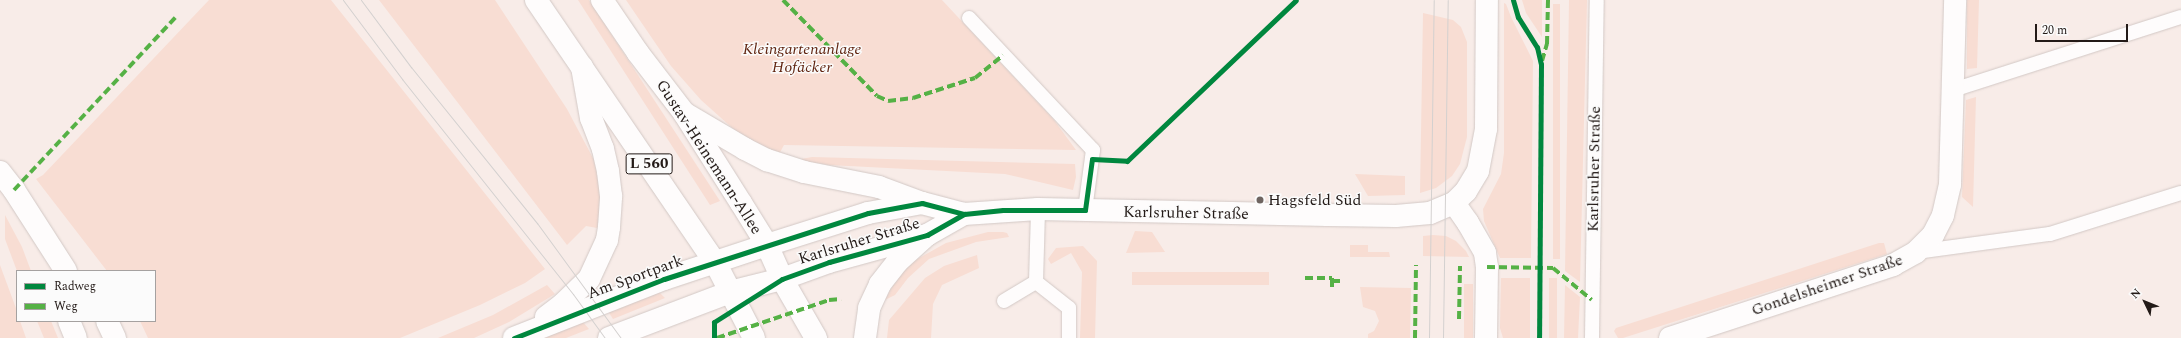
<!DOCTYPE html>
<html>
<head>
<meta charset="utf-8">
<style>
	body { margin:0 }
	#map { position:relative; width:2181px; height:338px; overflow:hidden; background:#f8ece8; font-family:Spectral,serif }
	div>[style] { position:absolute }
	.green>* { inset:0; background:#f8ddd3; transform-origin:0 0 }
	.roads { filter:drop-shadow(0 0 1px #d2c8c5) drop-shadow(0 0 1px #d2c8c5) }
	.lane>* { height:14px; margin:-7px; padding:0 7px; transform-origin:7px; border-radius:7px; background:#fefcfc }
	.street>* { height:22px; margin:-11px; padding:0 11px; transform-origin:11px; border-radius:11px; background:#fefcfc }
	.secondary>* { height:22px; margin:-11px; padding:0 11px; transform-origin:11px; border-radius:11px; background:#fefcfc }
	.primary>* { height:22px; margin:-11px; padding:0 11px; transform-origin:11px; border-radius:11px; background:#fefcfc }
	.tram>* { height:1px; margin:-0.5px; padding:0 0.5px; transform-origin:0.5px; border-radius:0.5px; background:#d3d0cf }
	.quiet>* { height:4px; margin-top:-2px; transform-origin:0; background:repeating-linear-gradient(90deg,#55b145 0 8px,transparent 0 12px) }
	.cycleway>* { height:5px; margin:-2.5px; padding:0 2.5px; transform-origin:2.5px; border-radius:2.5px; background:#00873e }
	.dots>* { width:11px; height:11px; translate:-50% -50%; box-sizing:border-box; border:2px solid #fbfbfb; border-radius:50% }
	span { translate:-50% -50%; white-space:nowrap; text-align:center; line-height:1.15; -webkit-text-stroke:3px #fbfbfb; paint-order:stroke }
	.shield-label span { padding:1px 3px; background:#fbfbfb; border:1px solid; border-radius:3px; -webkit-text-stroke-width:0 }
	.shield-label { font-size:15px; color:#231a17; font-weight:700 }
	.park-label { font-size:16px; color:#612511; font-style:italic }
	.street-label { font-size:16px; color:#231a17 }
	.poi-label { font-size:16px; color:#231a17 }
	.left { translate:0 -50%; text-align:left }
	.legend { position:absolute; left:16px; top:270px; width:140px; height:52px; box-sizing:border-box; background:#fbfbfb; border:1px solid #a5a1a0; margin:0; padding:5px 7px; list-style:none; font-size:12px; color:#231a17 }
	.legend li { display:flex; align-items:center; gap:8px; height:20px }
	.legend b { width:20px; border:1px solid #a5a1a0 }
	.north { position:absolute; left:2125px; top:282px; width:40px; height:40px; -webkit-text-stroke:3px #fbfbfb; paint-order:stroke; rotate:313deg; font-size:11px; font-weight:700; line-height:16px; text-align:center; color:#231a17 }
	.north::after { content:''; display:block; margin:auto; width:14px; height:18px; background:#231a17; clip-path:polygon(50% 0,100% 100%,50% 72%,0 100%) }
	.scale { position:absolute; left:2035px; top:24px; width:93px; height:18px; box-sizing:border-box; border:2px solid #231a17; border-top:0; padding-left:5px; font-size:12px; line-height:14px; white-space:nowrap; color:#231a17; -webkit-text-stroke:3px #fbfbfb; paint-order:stroke }
</style>
</head>
<body>
<div id="map">
	<div class="green">
		<div style="clip-path:polygon(209px 0,331px 0,545px 269px,525px 283px,480px 305px,400px 338px,148px 338px,140px 321px,155px 321px,155px 271px,107px 271px,36px 179px,43px 175px)"></div>
		<div style="clip-path:polygon(379px 0,495px 0,567px 109px,594px 160px,601px 196px,600px 214px,597px 228px,586px 226px,567px 245px)"></div>
		<div style="clip-path:polygon(578px 0,589px 0,720px 201px,710px 205px)"></div>
		<div style="clip-path:polygon(626px 0,942px 0,1054px 120px,1076px 150px,784px 145px,779px 154px,739px 134px,701px 100px,671px 66px)"></div>
		<div style="clip-path:polygon(1522px 0,1542px 0,1542px 37px,1526px 13px)"></div>
		<div style="clip-path:polygon(1569px 0,1587px 0,1580px 282px,1565px 271px)"></div>
		<div style="clip-path:polygon(1967px 0,1979px 0,1977px 68px,1967px 69px)"></div>
		<div style="clip-path:polygon(1504px 3px,1506px 4px,1511px 17px,1533px 61px,1531px 258px,1500px 258px,1484px 221px,1483px 209px,1501px 174px,1504px 153px)"></div>
		<div style="left:1553px;top:4px;width:7px;height:255px"></div>
		<div style="clip-path:polygon(1423px 13px,1453px 20px,1461px 27px,1467px 42px,1467px 137px,1460px 164px,1452px 176px,1436px 188px,1420px 193px)"></div>
		<div style="clip-path:polygon(1976px 97px,1973px 207px,1962px 197px,1966px 100px)"></div>
		<div style="clip-path:polygon(812px 157px,1075px 164px,1076px 177px,1073px 190px,1005px 174px,829px 165px,801px 161px,801px 159px)"></div>
		<div style="clip-path:polygon(1355px 174px,1405px 176px,1405px 195px,1368px 196px)"></div>
		<div style="clip-path:polygon(5px 215px,22px 247px,31px 271px,17px 271px,5px 239px)"></div>
		<div style="clip-path:polygon(1135px 231px,1152px 232px,1165px 252px,1126px 253px)"></div>
		<div style="clip-path:polygon(988px 232px,1003px 232px,1007px 233px,1009px 237px,976px 242px,929px 259px,908px 278px,895px 295px,885px 300px,898px 276px,912px 262px,946px 243px)"></div>
		<div style="clip-path:polygon(1433px 235px,1446px 236px,1456px 241px,1466px 251px,1469px 257px,1423px 256px,1423px 236px)"></div>
		<div style="clip-path:polygon(1879px 243px,1884px 243px,1887px 254px,1623px 338px,1618px 338px,1614px 331px,1616px 328px)"></div>
		<div style="clip-path:polygon(1350px 245px,1368px 245px,1368px 252px,1389px 252px,1390px 257px,1350px 257px)"></div>
		<div style="clip-path:polygon(1083px 246px,1097px 261px,1095px 338px,1080px 338px,1082px 272px,1071px 253px,1051px 264px,1048px 259px,1056px 248px)"></div>
		<div style="clip-path:polygon(977px 255px,979px 268px,942px 285px,933px 304px,931px 338px,887px 338px,889px 320px,925px 278px,944px 266px)"></div>
		<div style="clip-path:polygon(0 265px,17px 311px,17px 321px,20px 321px,26px 338px,0 338px)"></div>
		<div style="left:1132px;top:272px;width:137px;height:13px"></div>
		<div style="clip-path:polygon(1501px 278px,1530px 278px,1530px 338px,1503px 338px,1500px 328px)"></div>
		<div style="left:1549px;top:278px;width:8px;height:60px"></div>
		<div style="left:1464px;top:284px;width:9px;height:54px"></div>
		<div style="clip-path:polygon(547px 285px,555px 294px,509px 322px,474px 338px,438px 338px,493px 315px)"></div>
		<div style="clip-path:polygon(1565px 285px,1580px 297px,1578px 338px,1564px 338px)"></div>
		<div style="clip-path:polygon(1360px 287px,1411px 288px,1410px 338px,1368px 338px,1368px 334px,1374px 331px,1379px 321px,1375px 311px,1363px 307px)"></div>
		<div style="clip-path:polygon(657px 290px,665px 298px,613px 319px,608px 311px)"></div>
		<div style="clip-path:polygon(37px 321px,51px 321px,58px 338px,44px 338px)"></div>
		<div style="clip-path:polygon(582px 321px,589px 329px,566px 338px,540px 338px)"></div>
	</div>
	<div class="roads">
		<div class="lane">
			<div style="left:969px;top:18px;width:181px;rotate:46.8deg"></div>
			<div style="left:1093px;top:150px;width:61px;rotate:97.6deg"></div>
			<div style="left:1953px;top:90px;width:239px;rotate:-17.8deg"></div>
			<div style="left:1916px;top:252px;width:135px;rotate:-7.7deg"></div>
			<div style="left:2050px;top:234px;width:137px;rotate:-17.4deg"></div>
			<div style="left:1036px;top:282px;width:42px;rotate:38.2deg"></div>
			<div style="left:1069px;top:308px;width:30px;rotate:90deg"></div>
			<div style="left:1004px;top:301px;width:37px;rotate:-31deg"></div>
			<div style="left:1036px;top:282px;width:73px;rotate:-88.4deg"></div>
			<div style="left:1592px;top:338px;width:338px;rotate:-89.2deg"></div>
		</div>
		<div class="street">
			<div style="left:0;top:172px;width:23px;rotate:52deg"></div>
			<div style="left:14px;top:190px;width:96px;rotate:57.3deg"></div>
			<div style="left:1454px;top:203px;width:24px;rotate:55deg"></div>
			<div style="left:1468px;top:223px;width:34px;rotate:60deg"></div>
			<div style="left:1485px;top:253px;width:14px;rotate:82deg"></div>
			<div style="left:1487px;top:267px;width:71px;rotate:90.8deg"></div>
			<div style="left:69px;top:321px;width:18px;rotate:68deg"></div>
			<div style="left:107px;top:321px;width:19px;rotate:65deg"></div>
			<div style="left:1670px;top:338px;width:235px;rotate:-18.1deg"></div>
			<div style="left:1893px;top:265px;width:26px;rotate:-29deg"></div>
			<div style="left:1916px;top:252px;width:24px;rotate:-45deg"></div>
			<div style="left:1933px;top:235px;width:22px;rotate:-63deg"></div>
			<div style="left:1943px;top:215px;width:32px;rotate:-77deg"></div>
			<div style="left:1950px;top:184px;width:184px;rotate:-88.4deg"></div>
		</div>
		<div class="secondary">
			<div style="left:684px;top:113px;width:71px;rotate:30.5deg"></div>
			<div style="left:745px;top:149px;width:25px;rotate:27deg"></div>
			<div style="left:767px;top:160px;width:39px;rotate:18deg"></div>
			<div style="left:804px;top:172px;width:76px;rotate:11.3deg"></div>
			<div style="left:879px;top:187px;width:46px;rotate:20.4deg"></div>
			<div style="left:922px;top:203px;width:43px;rotate:14.7deg"></div>
			<div style="left:964px;top:214px;width:74px;rotate:-3.9deg"></div>
			<div style="left:1038px;top:209px;width:290px;rotate:1.2deg"></div>
			<div style="left:1328px;top:215px;width:68px;rotate:0.8deg"></div>
			<div style="left:1396px;top:216px;width:34px;rotate:-5deg"></div>
			<div style="left:1430px;top:213px;width:26px;rotate:-23deg"></div>
			<div style="left:1454px;top:203px;width:17px;rotate:-45deg"></div>
			<div style="left:1466px;top:191px;width:23px;rotate:-59deg"></div>
			<div style="left:1478px;top:171px;width:43px;rotate:-79.2deg"></div>
			<div style="left:1486px;top:129px;width:129px;rotate:-89.6deg"></div>
			<div style="left:546px;top:317px;width:21px;rotate:-37deg"></div>
			<div style="left:563px;top:304px;width:36px;rotate:-44deg"></div>
			<div style="left:589px;top:279px;width:43px;rotate:-65.2deg"></div>
			<div style="left:607px;top:240px;width:13px;rotate:-81deg"></div>
			<div style="left:609px;top:227px;width:31px;rotate:-86deg"></div>
			<div style="left:611px;top:196px;width:25px;rotate:-97deg"></div>
			<div style="left:608px;top:171px;width:23px;rotate:-103deg"></div>
			<div style="left:603px;top:149px;width:33px;rotate:-111deg"></div>
			<div style="left:591px;top:118px;width:52px;rotate:-100deg"></div>
			<div style="left:514px;top:338px;width:161px;rotate:-21.5deg"></div>
			<div style="left:664px;top:279px;width:108px;rotate:-18.3deg"></div>
			<div style="left:767px;top:245px;width:106px;rotate:-17.6deg"></div>
			<div style="left:868px;top:213px;width:55px;rotate:-10.5deg"></div>
			<div style="left:609px;top:338px;width:129px;rotate:-20.8deg"></div>
			<div style="left:730px;top:292px;width:54px;rotate:-14deg"></div>
			<div style="left:782px;top:279px;width:50px;rotate:-19.9deg"></div>
			<div style="left:829px;top:262px;width:102px;rotate:-15.4deg"></div>
			<div style="left:927px;top:235px;width:43px;rotate:-29.6deg"></div>
			<div style="left:865px;top:338px;width:30px;rotate:-82deg"></div>
			<div style="left:869px;top:308px;width:26px;rotate:-65deg"></div>
			<div style="left:880px;top:284px;width:28px;rotate:-52deg"></div>
			<div style="left:897px;top:262px;width:36px;rotate:-42deg"></div>
		</div>
		<div class="primary">
			<div style="left:536px;top:0;width:317px;rotate:55.7deg"></div>
			<div style="left:715px;top:262px;width:85px;rotate:62.8deg"></div>
			<div style="left:602px;top:0;width:64px;rotate:55.8deg"></div>
			<div style="left:638px;top:53px;width:76px;rotate:52.5deg"></div>
			<div style="left:684px;top:113px;width:107px;rotate:57.7deg"></div>
			<div style="left:741px;top:203px;width:49px;rotate:58.2deg"></div>
			<div style="left:767px;top:245px;width:37px;rotate:66deg"></div>
			<div style="left:782px;top:279px;width:68px;rotate:60deg"></div>
		</div>
	</div>
	<div class="tram">
		<div style="left:343px;top:0;width:99px;rotate:53.2deg"></div>
		<div style="left:402px;top:79px;width:275px;rotate:51.5deg"></div>
		<div style="left:573px;top:294px;width:54px;rotate:54deg"></div>
		<div style="left:361px;top:0;width:84px;rotate:53.3deg"></div>
		<div style="left:411px;top:67px;width:201px;rotate:51.1deg"></div>
		<div style="left:537px;top:223px;width:142px;rotate:53.9deg"></div>
		<div style="left:1429px;top:338px;width:338px;rotate:-89.2deg"></div>
		<div style="left:1443px;top:338px;width:338px;rotate:-89.2deg"></div>
	</div>
	<div class="quiet">
		<div style="left:783px;top:0;width:134px;rotate:45.6deg"></div>
		<div style="left:877px;top:96px;width:12px;rotate:24deg"></div>
		<div style="left:888px;top:101px;width:25px;rotate:-7deg"></div>
		<div style="left:913px;top:98px;width:65px;rotate:-17.9deg"></div>
		<div style="left:975px;top:78px;width:36px;rotate:-39deg"></div>
		<div style="left:1542px;top:61px;width:18px;rotate:-74deg"></div>
		<div style="left:1547px;top:44px;width:44px;rotate:-88.7deg"></div>
		<div style="left:14px;top:190px;width:236px;rotate:-46.9deg"></div>
		<div style="left:1487px;top:267px;width:66px;rotate:0.9deg"></div>
		<div style="left:1553px;top:268px;width:50px;rotate:39.4deg"></div>
		<div style="left:1305px;top:278px;width:27px"></div>
		<div style="left:1332px;top:278px;width:3px;rotate:90deg"></div>
		<div style="left:1332px;top:287px;width:6px;rotate:-90deg"></div>
		<div style="left:1332px;top:281px;width:8px"></div>
		<div style="left:1459px;top:319px;width:53px;rotate:-88.9deg"></div>
		<div style="left:717px;top:338px;width:118px;rotate:-18.7deg"></div>
		<div style="left:829px;top:300px;width:12px;rotate:-5deg"></div>
		<div style="left:1415px;top:338px;width:73px;rotate:-89.2deg"></div>
	</div>
	<div class="cycleway">
		<div style="left:1513px;top:0;width:18px;rotate:74deg"></div>
		<div style="left:1518px;top:17px;width:36px;rotate:58deg"></div>
		<div style="left:1537px;top:47px;width:17px;rotate:77deg"></div>
		<div style="left:1541px;top:64px;width:274px;rotate:90.4deg"></div>
		<div style="left:514px;top:338px;width:161px;rotate:-21.5deg"></div>
		<div style="left:664px;top:279px;width:214px;rotate:-17.9deg"></div>
		<div style="left:868px;top:213px;width:55px;rotate:-10.5deg"></div>
		<div style="left:922px;top:203px;width:43px;rotate:14.7deg"></div>
		<div style="left:964px;top:214px;width:39px;rotate:-6deg"></div>
		<div style="left:1003px;top:210px;width:82px"></div>
		<div style="left:1085px;top:210px;width:51px;rotate:-82.2deg"></div>
		<div style="left:1092px;top:159px;width:35px;rotate:3deg"></div>
		<div style="left:1127px;top:161px;width:233px;rotate:-43.6deg"></div>
		<div style="left:714px;top:338px;width:16px;rotate:-90deg"></div>
		<div style="left:714px;top:322px;width:80px;rotate:-32.3deg"></div>
		<div style="left:782px;top:279px;width:50px;rotate:-19.9deg"></div>
		<div style="left:829px;top:262px;width:102px;rotate:-15.4deg"></div>
		<div style="left:927px;top:235px;width:43px;rotate:-29.6deg"></div>
	</div>
	<div class="dots">
		<div style="left:1260px;top:200px;background:#6e6460"></div>
	</div>
	<div class="shield-label">
		<span style="left:649px;top:164px">L 560</span>
	</div>
	<div class="park-label">
		<span style="left:802px;top:58px">Kleingartenanlage<br>Hofäcker</span>
	</div>
	<div class="street-label">
		<span style="left:709px;top:157px;rotate:57deg">Gustav-Heinemann-Allee</span>
		<span style="left:1594px;top:169px;rotate:-89deg">Karlsruher Straße</span>
		<span style="left:1186px;top:213px;rotate:1deg">Karlsruher Straße</span>
		<span style="left:859px;top:241px;rotate:-17deg">Karlsruher Straße</span>
		<span style="left:635px;top:277px;rotate:-20deg">Am Sportpark</span>
		<span style="left:1827px;top:285px;rotate:-19deg">Gondelsheimer Straße</span>
	</div>
	<div class="poi-label">
		<span class="left" style="left:1268px;top:200px">Hagsfeld Süd</span>
	</div>
	<ul class="legend">
	<li><b style="height:5px;background:#00873e"></b>Radweg</li>
	<li><b style="height:5px;background:#55b145"></b>Weg</li>
	</ul>
	<div class="north">N</div>
	<div class="scale">20 m</div>
</div>
</body>
</html>
